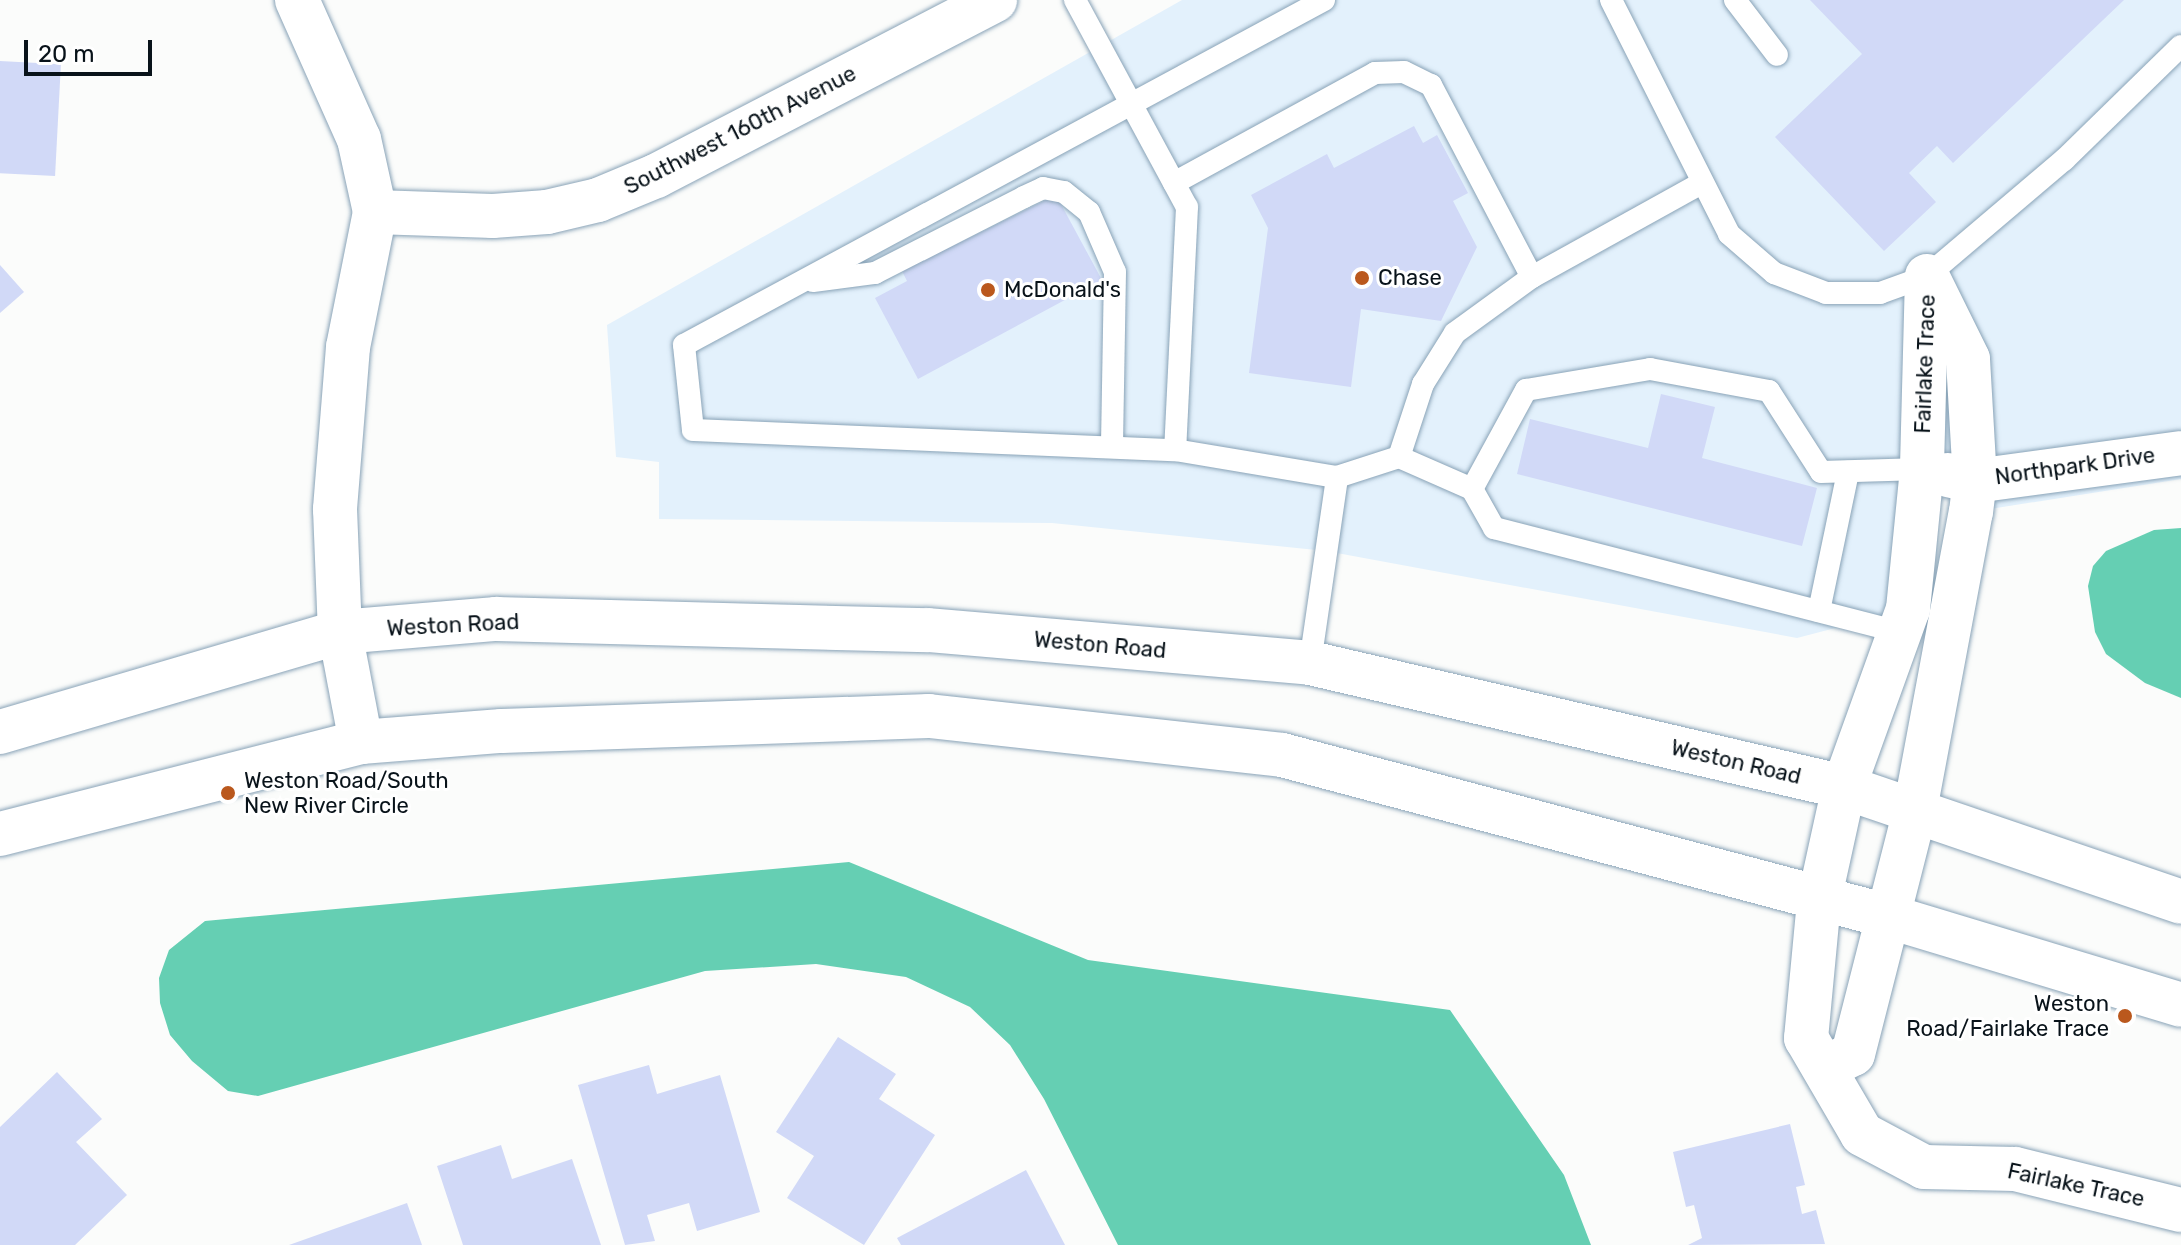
<!DOCTYPE html>
<html>
<head>
<meta charset="utf-8">
<style>
	body { margin:0 }
	#map { position:relative; width:2181px; height:1245px; overflow:hidden; background:#fbfcfb; font-family:Rubik,sans-serif }
	div>[style] { position:absolute }
	.built>* { inset:0; background:#e3f1fc }
	.water>* { inset:0; background:#65cfb3 }
	.building>* { inset:0; background:#d1d9f7; transform-origin:0 0 }
	.roads { filter:drop-shadow(0 0 2px #89a3b7) drop-shadow(0 0 2px #89a3b7) }
	.lane>* { height:22px; margin:-11px; padding:0 11px; transform-origin:11px; border-radius:11px; background:#fff }
	.street>* { height:44px; margin:-22px; padding:0 22px; transform-origin:22px; border-radius:22px; background:#fff }
	.secondary>* { height:44px; margin:-22px; padding:0 22px; transform-origin:22px; border-radius:22px; background:#fff }
	.dots>* { width:22px; height:22px; translate:-50% -50%; box-sizing:border-box; border:4px solid #fff; border-radius:50% }
	span { translate:-50% -50%; white-space:nowrap; text-align:center; line-height:1.15; -webkit-text-stroke:6px #fff; paint-order:stroke }
	.street-label { font-size:22px; color:#09131a }
	.poi-label { font-size:22px; color:#09131a }
	.left { translate:0 -50%; text-align:left }
	.right { translate:-100% -50%; text-align:right }
	.scale { position:absolute; left:24px; top:40px; width:128px; height:36px; box-sizing:border-box; border:4px solid #09131a; border-top:0; padding-left:10px; font-size:24px; line-height:28px; white-space:nowrap; color:#09131a; -webkit-text-stroke:6px #fff; paint-order:stroke }
</style>
</head>
<body>
<div id="map">
	<div class="built">
		<div style="clip-path:polygon(1182px 0,2181px 0,2181px 479px,1971px 512px,1922px 469px,1908px 609px,1797px 638px,1326px 551px,1052px 523px,659px 519px,659px 462px,616px 457px,607px 325px)"></div>
	</div>
	<div class="water">
		<div style="clip-path:polygon(2181px 528px,2181px 698px,2145px 683px,2106px 654px,2095px 632px,2088px 586px,2093px 566px,2106px 551px,2154px 530px)"></div>
		<div style="clip-path:polygon(849px 862px,1088px 960px,1450px 1010px,1564px 1175px,1591px 1245px,1118px 1245px,1044px 1099px,1010px 1045px,970px 1007px,906px 977px,816px 964px,705px 971px,258px 1096px,228px 1091px,192px 1061px,170px 1035px,160px 1003px,159px 978px,169px 950px,205px 921px)"></div>
	</div>
	<div class="building">
		<div style="clip-path:polygon(1810px 0,2124px 0,1953px 163px,1937px 146px,1909px 173px,1936px 202px,1884px 251px,1775px 137px,1862px 54px)"></div>
		<div style="left:0;top:61px;width:61px;height:112px;rotate:3deg"></div>
		<div style="clip-path:polygon(1414px 126px,1423px 143px,1437px 135px,1468px 193px,1453px 201px,1477px 247px,1441px 321px,1361px 309px,1351px 387px,1249px 373px,1268px 228px,1251px 195px,1327px 154px,1334px 168px)"></div>
		<div style="clip-path:polygon(1056px 195px,1102px 280px,918px 379px,875px 298px,907px 281px,902px 271px)"></div>
		<div style="clip-path:polygon(0 265px,24px 292px,0 313px)"></div>
		<div style="clip-path:polygon(1661px 394px,1715px 407px,1702px 458px,1817px 488px,1802px 546px,1517px 474px,1530px 419px,1648px 448px)"></div>
		<div style="clip-path:polygon(838px 1037px,896px 1074px,879px 1099px,935px 1135px,864px 1245px,787px 1198px,814px 1156px,776px 1132px)"></div>
		<div style="clip-path:polygon(649px 1065px,657px 1094px,720px 1075px,760px 1212px,697px 1231px,689px 1203px,647px 1215px,655px 1241px,625px 1245px,578px 1085px)"></div>
		<div style="clip-path:polygon(57px 1072px,102px 1119px,76px 1142px,127px 1195px,75px 1245px,0 1245px,0 1127px)"></div>
		<div style="clip-path:polygon(1790px 1124px,1805px 1185px,1796px 1187px,1802px 1214px,1816px 1210px,1825px 1244px,1688px 1245px,1702px 1238px,1694px 1205px,1686px 1207px,1673px 1152px)"></div>
		<div style="clip-path:polygon(501px 1145px,512px 1179px,572px 1159px,601px 1245px,463px 1245px,437px 1166px)"></div>
		<div style="clip-path:polygon(1026px 1170px,1065px 1245px,901px 1245px,897px 1238px)"></div>
		<div style="clip-path:polygon(407px 1203px,422px 1245px,289px 1245px)"></div>
	</div>
	<div class="roads">
		<div class="lane">
			<div style="left:1075px;top:0;width:235px;rotate:61.6deg"></div>
			<div style="left:1187px;top:207px;width:243px;rotate:92.8deg"></div>
			<div style="left:1324px;top:0;width:727px;rotate:151.67deg"></div>
			<div style="left:684px;top:345px;width:85px;rotate:84deg"></div>
			<div style="left:693px;top:430px;width:482px;rotate:2.4deg"></div>
			<div style="left:1175px;top:450px;width:164px;rotate:9.5deg"></div>
			<div style="left:1611px;top:0;width:262px;rotate:63.2deg"></div>
			<div style="left:1729px;top:234px;width:60px;rotate:40.9deg"></div>
			<div style="left:1774px;top:273px;width:56px;rotate:21deg"></div>
			<div style="left:1826px;top:293px;width:54px"></div>
			<div style="left:1880px;top:293px;width:50px;rotate:-19.9deg"></div>
			<div style="left:1927px;top:276px;width:180px;rotate:-40.3deg"></div>
			<div style="left:2064px;top:160px;width:163px;rotate:-44.3deg"></div>
			<div style="left:1735px;top:0;width:69px;rotate:52.6deg"></div>
			<div style="left:1174px;top:183px;width:229px;rotate:-28.7deg"></div>
			<div style="left:1375px;top:73px;width:29px;rotate:-2deg"></div>
			<div style="left:1404px;top:72px;width:30px;rotate:26deg"></div>
			<div style="left:1431px;top:85px;width:217px;rotate:62.3deg"></div>
			<div style="left:813px;top:281px;width:63px;rotate:-7.4deg"></div>
			<div style="left:875px;top:273px;width:167px;rotate:-27deg"></div>
			<div style="left:1024px;top:197px;width:21px;rotate:-25deg"></div>
			<div style="left:1043px;top:188px;width:21px;rotate:11deg"></div>
			<div style="left:1064px;top:192px;width:32px;rotate:39deg"></div>
			<div style="left:1089px;top:212px;width:65px;rotate:66.6deg"></div>
			<div style="left:1115px;top:272px;width:175px;rotate:91deg"></div>
			<div style="left:1399px;top:457px;width:80px;rotate:23.7deg"></div>
			<div style="left:1472px;top:489px;width:45px;rotate:60.6deg"></div>
			<div style="left:1494px;top:528px;width:419px;rotate:14.4deg"></div>
			<div style="left:1472px;top:489px;width:113px;rotate:-61.4deg"></div>
			<div style="left:1526px;top:390px;width:126px;rotate:-9.6deg"></div>
			<div style="left:1650px;top:369px;width:121px;rotate:10.5deg"></div>
			<div style="left:1769px;top:391px;width:96px;rotate:57.3deg"></div>
			<div style="left:1821px;top:472px;width:101px;rotate:-1.7deg"></div>
			<div style="left:1819px;top:611px;width:142px;rotate:-78.2deg"></div>
			<div style="left:1310px;top:663px;width:188px;rotate:-81.7deg"></div>
			<div style="left:1337px;top:477px;width:65px;rotate:-17.9deg"></div>
			<div style="left:1399px;top:457px;width:77px;rotate:-71.8deg"></div>
			<div style="left:1423px;top:384px;width:60px;rotate:-57.9deg"></div>
			<div style="left:1455px;top:333px;width:95px;rotate:-36deg"></div>
			<div style="left:1532px;top:277px;width:192px;rotate:-29deg"></div>
		</div>
		<div class="street">
			<div style="left:297px;top:0;width:152px;rotate:66deg"></div>
			<div style="left:359px;top:139px;width:75px;rotate:77.6deg"></div>
			<div style="left:375px;top:212px;width:138px;rotate:101.3deg"></div>
			<div style="left:348px;top:347px;width:163px;rotate:94.6deg"></div>
			<div style="left:335px;top:509px;width:123px;rotate:87.7deg"></div>
			<div style="left:340px;top:632px;width:112px;rotate:79.2deg"></div>
			<div style="left:375px;top:212px;width:118px;rotate:1.9deg"></div>
			<div style="left:493px;top:216px;width:54px;rotate:-4.2deg"></div>
			<div style="left:547px;top:212px;width:52px;rotate:-13.2deg"></div>
			<div style="left:598px;top:200px;width:63px;rotate:-22.5deg"></div>
			<div style="left:656px;top:176px;width:382px;rotate:-27.4deg"></div>
			<div style="left:1927px;top:276px;width:193px;rotate:91.5deg"></div>
			<div style="left:1922px;top:469px;width:141px;rotate:95.7deg"></div>
			<div style="left:1908px;top:609px;width:189px;rotate:109.8deg"></div>
			<div style="left:1844px;top:787px;width:117px;rotate:102.4deg"></div>
			<div style="left:1819px;top:901px;width:138px;rotate:95.4deg"></div>
			<div style="left:1806px;top:1038px;width:111px;rotate:59.7deg"></div>
			<div style="left:1862px;top:1134px;width:70px;rotate:28deg"></div>
			<div style="left:1924px;top:1167px;width:91px;rotate:1.3deg"></div>
			<div style="left:2015px;top:1169px;width:171px;rotate:13.9deg"></div>
			<div style="left:1948px;top:475px;width:28px;rotate:13deg"></div>
			<div style="left:1975px;top:481px;width:208px;rotate:-7.7deg"></div>
			<div style="left:1827px;top:1067px;width:29px;rotate:-27deg"></div>
			<div style="left:1853px;top:1054px;width:252px;rotate:-75.7deg"></div>
			<div style="left:1915px;top:810px;width:303px;rotate:-79.4deg"></div>
			<div style="left:1971px;top:512px;width:31px;rotate:-83deg"></div>
			<div style="left:1975px;top:481px;width:122px;rotate:-93.3deg"></div>
			<div style="left:1968px;top:359px;width:88px;rotate:-116.3deg"></div>
		</div>
		<div class="secondary">
			<div style="left:0;top:732px;width:354px;rotate:-16.4deg"></div>
			<div style="left:340px;top:632px;width:157px;rotate:-4.8deg"></div>
			<div style="left:496px;top:619px;width:432px;rotate:1.5deg"></div>
			<div style="left:928px;top:630px;width:383px;rotate:4.9deg"></div>
			<div style="left:1310px;top:663px;width:548px;rotate:13.07deg"></div>
			<div style="left:1844px;top:787px;width:356px;rotate:18.8deg"></div>
			<div style="left:0;top:834px;width:373px;rotate:-14.3deg"></div>
			<div style="left:361px;top:742px;width:141px;rotate:-4.5deg"></div>
			<div style="left:502px;top:731px;width:427px;rotate:-2deg"></div>
			<div style="left:929px;top:716px;width:355px;rotate:6.3deg"></div>
			<div style="left:1282px;top:755px;width:626px;rotate:14.9deg"></div>
			<div style="left:1887px;top:916px;width:307px;rotate:16.8deg"></div>
		</div>
	</div>
	<div class="dots">
		<div style="left:1362px;top:278px;background:#ba581d"></div>
		<div style="left:988px;top:290px;background:#ba581d"></div>
		<div style="left:228px;top:793px;background:#ba581d"></div>
		<div style="left:2125px;top:1016px;background:#ba581d"></div>
	</div>
	<div class="street-label">
		<span style="left:740px;top:130px;rotate:-27deg">Southwest 160th Avenue</span>
		<span style="left:1925px;top:364px;rotate:-88deg">Fairlake Trace</span>
		<span style="left:2075px;top:466px;rotate:-8deg">Northpark Drive</span>
		<span style="left:453px;top:625px;rotate:-3deg">Weston Road</span>
		<span style="left:1100px;top:645px;rotate:5deg">Weston Road</span>
		<span style="left:1736px;top:762px;rotate:13deg">Weston Road</span>
		<span style="left:2076px;top:1185px;rotate:12deg">Fairlake Trace</span>
	</div>
	<div class="poi-label">
		<span class="left" style="left:1378px;top:278px">Chase</span>
		<span class="left" style="left:1004px;top:290px">McDonald's</span>
		<span class="left" style="left:244px;top:793px">Weston Road/South<br>New River Circle</span>
		<span class="right" style="left:2109px;top:1016px">Weston<br>Road/Fairlake Trace</span>
	</div>
	<div class="scale">20 m</div>
</div>
</body>
</html>
